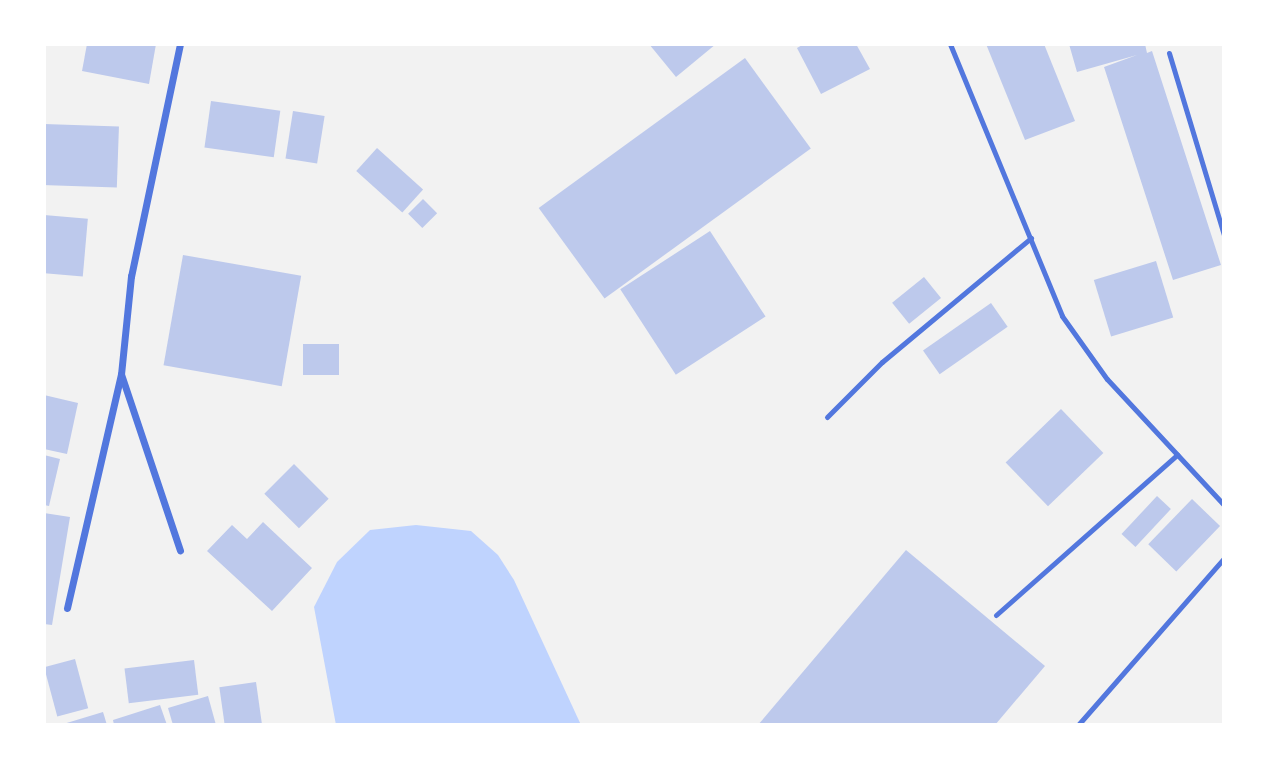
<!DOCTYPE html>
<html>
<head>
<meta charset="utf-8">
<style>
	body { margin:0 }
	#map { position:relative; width:1268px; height:769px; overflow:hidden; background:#f2f2f2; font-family:"Work Sans",sans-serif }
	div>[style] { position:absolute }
	.water>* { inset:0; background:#bfd3fe }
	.building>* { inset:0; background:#bdc9ec; transform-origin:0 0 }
	.service>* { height:5px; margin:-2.5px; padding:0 2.5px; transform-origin:2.5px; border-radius:2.5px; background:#5277de }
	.minor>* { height:7px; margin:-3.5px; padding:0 3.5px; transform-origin:3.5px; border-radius:3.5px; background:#5277de }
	span { translate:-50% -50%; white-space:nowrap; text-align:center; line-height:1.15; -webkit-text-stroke:5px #fff; paint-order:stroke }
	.frame { position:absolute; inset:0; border:46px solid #fff; pointer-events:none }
</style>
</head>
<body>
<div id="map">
	<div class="water">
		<div style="clip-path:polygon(416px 525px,471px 531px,498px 555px,514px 580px,581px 725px,336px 725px,314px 607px,337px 562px,370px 530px)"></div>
	</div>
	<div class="building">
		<div style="clip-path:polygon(87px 44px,156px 44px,149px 84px,82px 71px)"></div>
		<div style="clip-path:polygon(649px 44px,716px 44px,676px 77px)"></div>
		<div style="clip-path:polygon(804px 44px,856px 44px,870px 69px,821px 94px,797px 48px)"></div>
		<div style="clip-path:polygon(986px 44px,1044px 44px,1075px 121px,1025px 140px)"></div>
		<div style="clip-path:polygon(1069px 44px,1145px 44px,1147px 53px,1152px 51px,1221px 265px,1173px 280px,1104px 67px,1137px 55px,1077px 72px)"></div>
		<div style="left:745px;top:58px;width:112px;height:255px;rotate:54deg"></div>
		<div style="left:211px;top:101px;width:70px;height:47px;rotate:8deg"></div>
		<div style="left:293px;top:111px;width:32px;height:48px;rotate:9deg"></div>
		<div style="left:44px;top:124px;width:75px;height:61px;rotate:2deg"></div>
		<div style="left:377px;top:148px;width:62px;height:31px;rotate:42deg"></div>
		<div style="left:423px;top:199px;width:20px;height:21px;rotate:45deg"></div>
		<div style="left:44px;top:215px;width:44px;height:58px;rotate:5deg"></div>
		<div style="left:710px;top:231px;width:102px;height:107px;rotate:57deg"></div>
		<div style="left:183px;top:255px;width:120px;height:112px;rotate:10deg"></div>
		<div style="left:1156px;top:261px;width:59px;height:65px;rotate:73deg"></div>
		<div style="left:924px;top:277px;width:27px;height:41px;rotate:51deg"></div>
		<div style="left:991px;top:303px;width:29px;height:83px;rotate:55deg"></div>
		<div style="left:339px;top:344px;width:31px;height:36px;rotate:90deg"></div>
		<div style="clip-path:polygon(44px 395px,78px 403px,67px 454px,44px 449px)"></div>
		<div style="left:1061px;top:409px;width:61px;height:77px;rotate:46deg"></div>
		<div style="clip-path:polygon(44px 455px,60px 459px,49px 506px,44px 505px)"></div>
		<div style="left:294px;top:464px;width:49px;height:42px;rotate:45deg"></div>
		<div style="left:1157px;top:496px;width:19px;height:52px;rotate:43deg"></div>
		<div style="left:1192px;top:499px;width:39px;height:63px;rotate:44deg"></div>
		<div style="clip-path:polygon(44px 513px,70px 517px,52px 625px,44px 624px)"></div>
		<div style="clip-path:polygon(263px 522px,312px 568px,272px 611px,207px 551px,232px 525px,247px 539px)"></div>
		<div style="clip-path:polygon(906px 550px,1045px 666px,995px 725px,758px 725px)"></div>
		<div style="left:75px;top:659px;width:51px;height:32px;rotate:75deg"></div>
		<div style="left:194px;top:660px;width:35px;height:70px;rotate:83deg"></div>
		<div style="left:256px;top:682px;width:43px;height:37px;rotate:82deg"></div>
		<div style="clip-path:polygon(208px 696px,216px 725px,173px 725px,168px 708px)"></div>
		<div style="clip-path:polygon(160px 705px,167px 725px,114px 725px,113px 720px)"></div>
		<div style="clip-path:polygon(103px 712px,107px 725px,60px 725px)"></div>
	</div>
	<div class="service">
		<div style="left:950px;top:44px;width:294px;rotate:67.6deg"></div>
		<div style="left:1062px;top:316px;width:77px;rotate:54.5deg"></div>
		<div style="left:1107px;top:379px;width:172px;rotate:47.1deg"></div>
		<div style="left:1169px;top:53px;width:190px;rotate:73.2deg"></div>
		<div style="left:827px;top:417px;width:78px;rotate:-45deg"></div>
		<div style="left:882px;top:362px;width:194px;rotate:-39.8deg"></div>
		<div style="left:996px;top:615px;width:242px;rotate:-41.5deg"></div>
		<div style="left:1078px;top:725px;width:222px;rotate:-48.8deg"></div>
	</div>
	<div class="minor">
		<div style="left:180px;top:44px;width:237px;rotate:101.9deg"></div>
		<div style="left:131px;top:276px;width:99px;rotate:95.8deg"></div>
		<div style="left:121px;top:374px;width:186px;rotate:71.5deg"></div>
		<div style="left:67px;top:608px;width:239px;rotate:-77deg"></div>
	</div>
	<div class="frame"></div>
</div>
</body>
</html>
